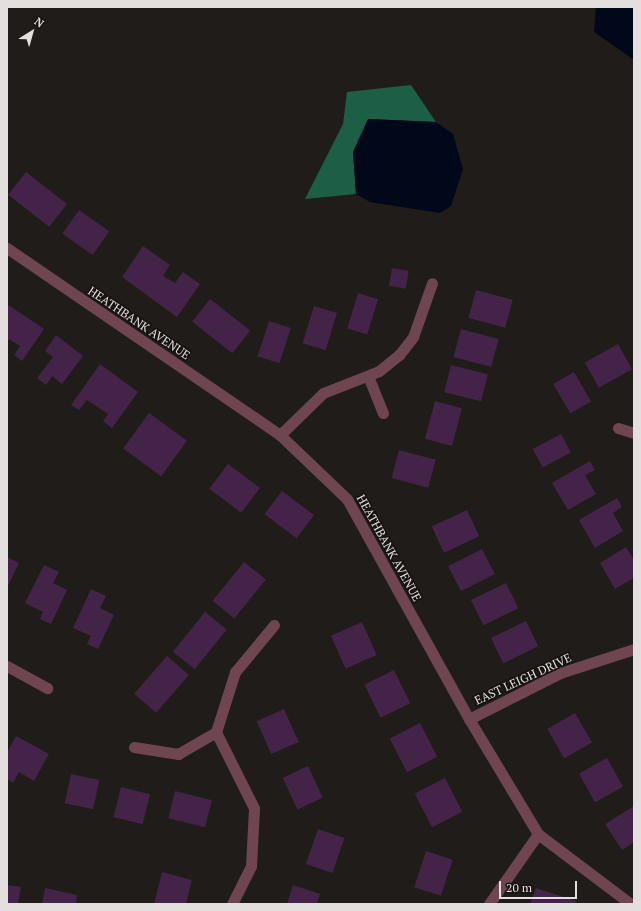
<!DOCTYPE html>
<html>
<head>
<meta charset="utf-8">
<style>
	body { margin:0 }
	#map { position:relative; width:641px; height:911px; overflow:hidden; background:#1f1c1a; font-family:"PT Serif",serif }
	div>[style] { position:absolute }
	.forest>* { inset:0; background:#1d5e46 }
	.water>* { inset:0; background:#00081a }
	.building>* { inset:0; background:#442349; transform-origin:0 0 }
	.minor>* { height:11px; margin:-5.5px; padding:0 5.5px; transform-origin:5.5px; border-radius:5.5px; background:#704552 }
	span { translate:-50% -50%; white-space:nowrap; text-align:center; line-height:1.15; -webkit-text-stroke:3.5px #161311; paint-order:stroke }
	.street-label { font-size:12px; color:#e2dfde }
	.frame { position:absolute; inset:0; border:8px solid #e2dfde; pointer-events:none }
	.north { position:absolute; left:12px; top:12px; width:40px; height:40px; -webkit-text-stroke:3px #161311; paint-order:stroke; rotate:37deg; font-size:11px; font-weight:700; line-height:16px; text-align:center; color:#e2dfde }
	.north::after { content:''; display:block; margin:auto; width:14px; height:18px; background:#e2dfde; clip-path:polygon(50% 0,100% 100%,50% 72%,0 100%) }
	.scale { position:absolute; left:499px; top:881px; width:78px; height:18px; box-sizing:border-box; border:2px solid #e2dfde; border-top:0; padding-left:5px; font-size:12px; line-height:14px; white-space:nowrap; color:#e2dfde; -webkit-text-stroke:3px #161311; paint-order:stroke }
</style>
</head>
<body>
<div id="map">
	<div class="forest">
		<div style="clip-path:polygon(411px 85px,436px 122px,369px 119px,353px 152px,356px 194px,305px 199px,343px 124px,347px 92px)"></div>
	</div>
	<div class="water">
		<div style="clip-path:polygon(596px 7px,634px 7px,634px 60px,594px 32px)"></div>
		<div style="clip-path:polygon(368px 119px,436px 122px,453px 134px,463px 169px,451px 206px,440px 213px,370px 202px,356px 194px,353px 152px)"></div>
	</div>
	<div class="building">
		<div style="left:26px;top:172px;width:52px;height:29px;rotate:38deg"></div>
		<div style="left:79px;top:210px;width:37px;height:29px;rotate:35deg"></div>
		<div style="clip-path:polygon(143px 246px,170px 265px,163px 276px,175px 283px,183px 272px,200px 284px,177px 317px,122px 277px)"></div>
		<div style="left:392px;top:268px;width:17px;height:18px;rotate:10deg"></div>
		<div style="left:476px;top:290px;width:38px;height:29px;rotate:15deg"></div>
		<div style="left:358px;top:293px;width:21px;height:37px;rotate:17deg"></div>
		<div style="left:210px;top:299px;width:51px;height:29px;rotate:38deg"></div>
		<div style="clip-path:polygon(7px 304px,44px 329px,22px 361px,14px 355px,20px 346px,9px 339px,7px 343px)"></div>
		<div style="left:314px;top:306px;width:24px;height:39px;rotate:17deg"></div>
		<div style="left:269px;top:321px;width:23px;height:37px;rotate:18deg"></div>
		<div style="left:461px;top:329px;width:39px;height:29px;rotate:15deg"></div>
		<div style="clip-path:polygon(56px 335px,83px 356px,62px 384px,52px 376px,46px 385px,37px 378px,53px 357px,45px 351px)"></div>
		<div style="left:618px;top:344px;width:29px;height:38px;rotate:61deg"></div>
		<div style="clip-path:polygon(100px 364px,138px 392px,112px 428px,103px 421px,108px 414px,87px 400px,79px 410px,71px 405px)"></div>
		<div style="left:451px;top:365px;width:38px;height:28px;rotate:14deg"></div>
		<div style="left:574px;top:372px;width:34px;height:24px;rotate:60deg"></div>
		<div style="left:435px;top:401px;width:28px;height:39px;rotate:15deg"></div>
		<div style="left:149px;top:413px;width:47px;height:44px;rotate:36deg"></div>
		<div style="left:561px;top:434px;width:21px;height:32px;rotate:62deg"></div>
		<div style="left:399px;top:450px;width:38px;height:29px;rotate:15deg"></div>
		<div style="clip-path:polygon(590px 461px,595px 470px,585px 475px,596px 494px,568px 510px,552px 483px)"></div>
		<div style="left:228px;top:464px;width:40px;height:31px;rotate:37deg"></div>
		<div style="left:282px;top:491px;width:40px;height:29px;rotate:37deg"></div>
		<div style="clip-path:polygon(617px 498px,622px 507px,613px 513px,623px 531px,595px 548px,579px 520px)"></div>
		<div style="left:467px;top:510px;width:29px;height:39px;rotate:65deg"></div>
		<div style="clip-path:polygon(626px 547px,634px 560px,634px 578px,615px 589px,600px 563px)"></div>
		<div style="left:482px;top:549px;width:28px;height:38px;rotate:63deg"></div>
		<div style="clip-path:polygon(7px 557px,19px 563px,7px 588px)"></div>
		<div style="left:244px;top:562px;width:28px;height:50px;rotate:39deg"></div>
		<div style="clip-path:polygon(44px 565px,59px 572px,53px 583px,67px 590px,51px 624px,40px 619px,43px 612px,25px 603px)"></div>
		<div style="left:506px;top:583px;width:28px;height:39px;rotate:64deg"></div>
		<div style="clip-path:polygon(91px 589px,106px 596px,100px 608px,114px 615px,98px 649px,87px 644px,91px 636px,73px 628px)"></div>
		<div style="left:205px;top:612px;width:28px;height:51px;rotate:39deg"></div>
		<div style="left:526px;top:621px;width:28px;height:39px;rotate:64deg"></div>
		<div style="left:362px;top:622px;width:36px;height:34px;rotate:66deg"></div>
		<div style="left:167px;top:656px;width:29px;height:50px;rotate:41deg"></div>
		<div style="left:394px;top:670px;width:37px;height:33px;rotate:64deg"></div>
		<div style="left:284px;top:709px;width:36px;height:30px;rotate:66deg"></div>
		<div style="left:575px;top:713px;width:34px;height:32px;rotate:60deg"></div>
		<div style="left:420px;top:723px;width:38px;height:34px;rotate:63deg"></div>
		<div style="clip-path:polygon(16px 736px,49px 754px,34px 781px,19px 772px,13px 783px,7px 779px,7px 752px)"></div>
		<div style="left:607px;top:758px;width:33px;height:32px;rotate:61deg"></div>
		<div style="left:308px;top:766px;width:35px;height:28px;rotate:65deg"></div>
		<div style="left:71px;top:774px;width:29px;height:30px;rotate:12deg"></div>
		<div style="left:445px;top:778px;width:38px;height:34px;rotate:63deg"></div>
		<div style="left:121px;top:787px;width:30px;height:31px;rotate:14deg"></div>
		<div style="left:175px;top:791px;width:38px;height:28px;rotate:14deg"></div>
		<div style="clip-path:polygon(634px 806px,634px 842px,622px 850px,605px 824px)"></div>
		<div style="left:318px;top:829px;width:28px;height:37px;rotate:19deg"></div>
		<div style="left:426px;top:851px;width:28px;height:38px;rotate:18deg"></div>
		<div style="clip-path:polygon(162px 872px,192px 880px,186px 904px,154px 904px)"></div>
		<div style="clip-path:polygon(7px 885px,21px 887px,18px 904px,7px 904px)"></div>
		<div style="clip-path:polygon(293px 885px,320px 894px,317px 904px,287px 904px)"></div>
		<div style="clip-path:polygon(45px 888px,77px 895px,76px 904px,42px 904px)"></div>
		<div style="clip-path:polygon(536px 888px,576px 901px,575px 904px,530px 904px)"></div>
	</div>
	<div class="minor">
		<div style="left:7px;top:248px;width:331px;rotate:34.4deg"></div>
		<div style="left:280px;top:435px;width:93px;rotate:43.7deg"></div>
		<div style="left:347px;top:499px;width:252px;rotate:61deg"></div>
		<div style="left:469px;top:719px;width:134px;rotate:59deg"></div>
		<div style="left:538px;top:834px;width:116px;rotate:37deg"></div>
		<div style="left:368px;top:376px;width:40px;rotate:68deg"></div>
		<div style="left:618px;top:428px;width:17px;rotate:17deg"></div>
		<div style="left:280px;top:435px;width:60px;rotate:-44.3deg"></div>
		<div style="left:323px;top:393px;width:60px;rotate:-21.4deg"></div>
		<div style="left:379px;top:371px;width:26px;rotate:-39deg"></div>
		<div style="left:399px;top:355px;width:23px;rotate:-52deg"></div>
		<div style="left:413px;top:337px;width:57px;rotate:-70.6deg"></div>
		<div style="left:7px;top:666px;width:46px;rotate:28.8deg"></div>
		<div style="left:469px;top:719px;width:102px;rotate:-26.8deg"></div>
		<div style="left:560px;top:673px;width:78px;rotate:-18deg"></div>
		<div style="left:134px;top:747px;width:45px;rotate:9deg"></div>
		<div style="left:178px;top:754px;width:44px;rotate:-30.1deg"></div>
		<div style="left:232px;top:904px;width:42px;rotate:-63.4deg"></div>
		<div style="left:251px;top:866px;width:58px;rotate:-87deg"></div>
		<div style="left:254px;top:808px;width:85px;rotate:-116.6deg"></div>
		<div style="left:216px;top:732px;width:63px;rotate:-72.4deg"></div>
		<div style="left:235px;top:672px;width:61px;rotate:-50.3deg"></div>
		<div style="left:489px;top:904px;width:85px;rotate:-55deg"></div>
	</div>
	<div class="street-label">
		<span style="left:139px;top:323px;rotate:34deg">HEATHBANK AVENUE</span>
		<span style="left:389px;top:548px;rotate:61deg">HEATHBANK AVENUE</span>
		<span style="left:523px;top:679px;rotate:-25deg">EAST LEIGH DRIVE</span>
	</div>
	<div class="frame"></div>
	<div class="north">N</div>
	<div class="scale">20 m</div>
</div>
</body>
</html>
